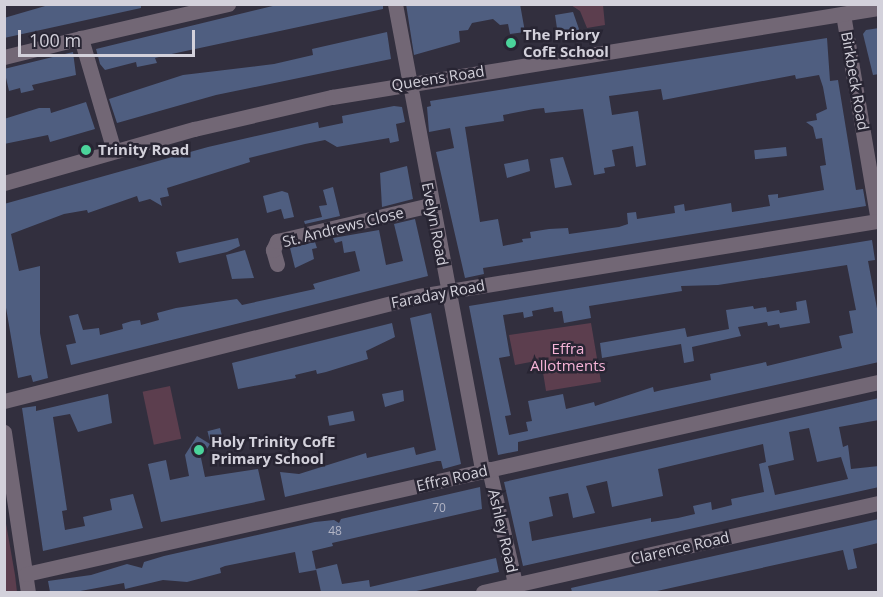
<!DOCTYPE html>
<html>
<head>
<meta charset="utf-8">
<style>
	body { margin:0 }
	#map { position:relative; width:883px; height:597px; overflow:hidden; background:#322f3e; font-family:"Open Sans",sans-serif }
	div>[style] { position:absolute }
	.green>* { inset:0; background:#5c3e4e; transform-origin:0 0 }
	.building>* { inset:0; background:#4f5e80; transform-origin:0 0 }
	.minor>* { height:15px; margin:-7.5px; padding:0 7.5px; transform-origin:7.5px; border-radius:7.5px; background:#726775 }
	.dots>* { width:16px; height:16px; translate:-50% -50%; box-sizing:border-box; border:3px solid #282533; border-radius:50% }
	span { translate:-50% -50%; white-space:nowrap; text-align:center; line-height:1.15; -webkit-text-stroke:5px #282533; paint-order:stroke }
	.number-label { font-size:12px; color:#b2b4c4 }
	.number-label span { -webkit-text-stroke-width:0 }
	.poi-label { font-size:15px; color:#d3d1db; font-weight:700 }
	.left { translate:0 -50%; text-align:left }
	.street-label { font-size:15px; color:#d3d1db }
	.park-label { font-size:15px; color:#f6b4d8 }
	.frame { position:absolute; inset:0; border:6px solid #d3d1db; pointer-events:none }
	.scale { position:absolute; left:18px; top:30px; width:177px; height:27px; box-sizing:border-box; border:3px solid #d3d1db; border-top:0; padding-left:8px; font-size:18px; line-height:21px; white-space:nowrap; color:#d3d1db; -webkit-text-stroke:4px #282533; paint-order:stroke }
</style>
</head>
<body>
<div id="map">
	<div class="green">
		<div style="clip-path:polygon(550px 5px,603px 5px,605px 25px,587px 28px,580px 11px,571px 5px)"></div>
		<div style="clip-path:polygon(591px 323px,601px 382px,546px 391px,541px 360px,515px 365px,509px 335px)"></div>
		<div style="left:170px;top:386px;width:54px;height:28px;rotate:78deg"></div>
		<div style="clip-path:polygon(4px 512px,15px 575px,17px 592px,5px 592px)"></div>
	</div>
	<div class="building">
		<div style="clip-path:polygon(52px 4px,141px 4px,141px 8px,4px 38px,4px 18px)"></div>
		<div style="clip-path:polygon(281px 4px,383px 4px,383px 9px,167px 55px,155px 58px,157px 63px,137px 67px,136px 62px,105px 70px,100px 64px,96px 49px)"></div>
		<div style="clip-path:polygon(406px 4px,520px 4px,525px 32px,510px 34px,508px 24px,500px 25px,493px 19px,472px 23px,468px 30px,459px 31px,460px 42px,414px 55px)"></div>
		<div style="clip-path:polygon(573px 12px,580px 32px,558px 35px,555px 15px)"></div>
		<div style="clip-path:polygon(879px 28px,879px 74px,873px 75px,863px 34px,866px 30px)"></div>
		<div style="clip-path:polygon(387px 32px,391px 59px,216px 95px,117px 123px,109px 99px,183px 75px,274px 64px,313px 55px,312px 49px)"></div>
		<div style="clip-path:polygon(evenodd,827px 38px,830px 81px,838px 80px,856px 190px,863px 189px,866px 206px,483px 268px,484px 274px,465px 278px,436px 152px,454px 148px,450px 128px,429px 132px,427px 107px,431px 106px,430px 101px,827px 38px,795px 75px,796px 79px,819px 75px,823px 87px,827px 109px,816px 114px,817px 120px,806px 122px,813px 127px,816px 139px,822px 138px,826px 165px,820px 166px,824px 190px,778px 198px,778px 194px,768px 195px,770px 206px,732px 212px,731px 203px,685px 211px,684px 204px,674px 206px,675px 213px,637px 219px,636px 212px,627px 213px,628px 224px,619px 227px,569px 234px,568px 228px,549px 229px,530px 232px,531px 238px,522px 239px,523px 242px,503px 246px,498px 219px,480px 222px,465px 127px,504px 121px,503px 115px,534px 109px,544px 108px,545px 113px,583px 109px,594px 175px,605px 173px,604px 168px,615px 166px,612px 150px,633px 146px,636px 167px,646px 165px,638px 111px,612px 115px,609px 96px,661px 89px,663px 100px,795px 75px)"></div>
		<div style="clip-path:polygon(73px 52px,76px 75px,32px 85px,34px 90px,21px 93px,20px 88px,9px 91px,4px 69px)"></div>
		<div style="clip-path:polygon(86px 102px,95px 129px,50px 142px,48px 135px,4px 144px,4px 119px,39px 108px,50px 108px,51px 113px)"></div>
		<div style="clip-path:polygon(394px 106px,402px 107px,405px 122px,396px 124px,399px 141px,390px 143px,389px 138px,337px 147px,325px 140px,305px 144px,249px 158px,250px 162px,167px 188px,169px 196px,160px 198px,162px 206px,150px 199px,139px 202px,137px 196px,88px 213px,87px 210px,64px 214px,11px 234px,19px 271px,40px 266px,40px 333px,48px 378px,33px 382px,31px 375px,18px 378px,4px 296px,4px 204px,208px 147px,318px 122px,319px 128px,343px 123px,342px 116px)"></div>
		<div style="left:786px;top:147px;width:9px;height:32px;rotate:84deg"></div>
		<div style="clip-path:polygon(563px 157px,572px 185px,555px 188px,550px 159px)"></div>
		<div style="clip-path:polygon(528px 159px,530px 171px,507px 178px,504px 164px)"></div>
		<div style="clip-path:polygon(407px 166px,413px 199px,382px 207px,380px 173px)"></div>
		<div style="clip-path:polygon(333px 187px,340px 216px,305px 224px,304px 221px,322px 217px,319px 206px,327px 205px,323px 190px)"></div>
		<div style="clip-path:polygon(282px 191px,288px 193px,294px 217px,284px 219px,281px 209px,267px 213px,263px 196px)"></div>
		<div style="clip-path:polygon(415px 219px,428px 276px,71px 365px,66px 345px,76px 343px,69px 316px,78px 314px,83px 330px,99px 328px,100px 335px,123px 329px,122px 324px,132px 321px,140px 320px,141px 325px,159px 320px,157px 313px,176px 308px,237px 299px,242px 305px,315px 289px,313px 284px,360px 271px,355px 251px,344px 253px,342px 241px,335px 243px,333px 238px,379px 230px,386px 265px,403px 261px,394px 224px)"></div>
		<div style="clip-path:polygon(238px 238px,240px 246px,227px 252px,179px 263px,176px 252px)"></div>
		<div style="clip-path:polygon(evenodd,872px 240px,875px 260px,868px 261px,879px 319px,879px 362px,518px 442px,518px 451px,498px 455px,469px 306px,872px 240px,847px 265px,856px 310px,849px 311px,853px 333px,839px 336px,842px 348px,767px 366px,766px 362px,710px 374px,711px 380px,662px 390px,654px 392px,653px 387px,595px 406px,594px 402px,566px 409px,563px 394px,528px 401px,532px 421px,526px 422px,528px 431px,509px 435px,505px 416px,511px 415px,499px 358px,510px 356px,503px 315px,523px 312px,524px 318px,533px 316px,532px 311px,553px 307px,554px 312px,562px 311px,564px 323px,591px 318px,589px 306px,682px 291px,681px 286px,718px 285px,847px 265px)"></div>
		<div style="clip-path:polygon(315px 242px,317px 248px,312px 249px,314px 259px,295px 268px,290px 248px)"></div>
		<div style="clip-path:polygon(245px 250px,254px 278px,232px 279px,226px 255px)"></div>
		<div style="clip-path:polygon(806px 300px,810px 323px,780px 328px,779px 324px,768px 326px,767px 322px,738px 327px,741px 336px,692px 347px,694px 361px,684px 363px,681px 344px,602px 358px,600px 343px,685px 328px,687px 337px,729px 329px,726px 310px,753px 306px,754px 309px,766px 307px,767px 312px,779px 310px,780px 313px,797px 310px,796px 302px)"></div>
		<div style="clip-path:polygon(431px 313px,461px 464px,443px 469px,441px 461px,437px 461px,285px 497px,280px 472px,299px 474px,366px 453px,367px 458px,414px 447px,416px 455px,436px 450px,410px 318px)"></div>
		<div style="clip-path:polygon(392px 323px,395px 337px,366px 351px,368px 359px,326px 372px,317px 374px,316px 370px,295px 375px,296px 378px,238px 389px,232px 363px)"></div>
		<div style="clip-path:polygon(403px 390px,404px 401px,385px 407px,382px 394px)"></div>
		<div style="clip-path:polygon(108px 394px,112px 423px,78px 432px,70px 414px,53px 417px,67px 510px,62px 511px,65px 530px,85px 526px,83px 517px,112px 510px,110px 499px,133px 494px,143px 528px,43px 551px,22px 408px,36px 406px,36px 411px)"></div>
		<div style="clip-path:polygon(evenodd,879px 398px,879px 420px,839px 427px,843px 447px,848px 445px,851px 469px,879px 466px,879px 487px,523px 566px,504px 482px,879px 398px,809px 428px,817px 462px,841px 457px,848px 479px,775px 495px,768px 466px,794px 460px,789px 432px,809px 428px,879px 398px,763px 444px,766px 462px,759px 464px,764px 492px,731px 499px,732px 505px,712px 510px,711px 502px,693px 506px,695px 514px,678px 518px,651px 522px,651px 518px,532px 541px,529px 522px,553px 516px,549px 497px,568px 493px,573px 518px,595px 513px,586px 486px,607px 481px,612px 507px,663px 496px,658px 469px,763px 444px)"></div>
		<div style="left:353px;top:411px;width:10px;height:26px;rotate:79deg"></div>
		<div style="left:220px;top:428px;width:16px;height:13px;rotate:75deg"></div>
		<div style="clip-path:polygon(197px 436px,210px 444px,201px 458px,205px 477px,258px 469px,265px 500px,161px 522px,148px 464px,166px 460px,170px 480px,189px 476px,185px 455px)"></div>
		<div style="clip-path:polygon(480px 487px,482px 509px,332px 543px,333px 546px,312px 551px,316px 570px,299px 573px,295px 552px,225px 566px,220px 568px,221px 573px,187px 582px,163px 580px,125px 589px,124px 583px,75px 592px,50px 592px,48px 581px,91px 575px,127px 564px,142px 568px,144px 562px,164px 556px,315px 522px,334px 520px,339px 523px,341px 519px)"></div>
		<div style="clip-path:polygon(879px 519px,878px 543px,853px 549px,857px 568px,848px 570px,843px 550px,657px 591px,572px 592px,571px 588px)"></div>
		<div style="clip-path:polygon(496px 558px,499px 572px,412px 592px,321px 592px,316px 569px,337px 564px,342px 584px,369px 580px,370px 587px)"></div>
	</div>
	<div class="minor">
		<div style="left:395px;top:4px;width:475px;rotate:79.4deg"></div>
		<div style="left:843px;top:14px;width:209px;rotate:80.4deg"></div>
		<div style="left:4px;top:57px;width:79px;rotate:-13.9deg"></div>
		<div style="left:114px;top:151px;width:118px;rotate:-106.3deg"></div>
		<div style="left:81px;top:38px;width:151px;rotate:-13deg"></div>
		<div style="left:4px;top:183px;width:198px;rotate:-15.9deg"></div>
		<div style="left:194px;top:129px;width:142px;rotate:-13.1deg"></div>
		<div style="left:332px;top:97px;width:553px;rotate:-9.26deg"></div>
		<div style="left:277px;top:264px;width:15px;rotate:-106deg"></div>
		<div style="left:273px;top:250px;width:10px;rotate:-66deg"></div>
		<div style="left:277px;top:241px;width:158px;rotate:-13.2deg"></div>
		<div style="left:4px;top:401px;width:428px;rotate:-14.2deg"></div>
		<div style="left:419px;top:296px;width:465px;rotate:-9.3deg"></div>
		<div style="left:4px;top:432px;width:162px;rotate:81.5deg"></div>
		<div style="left:489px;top:469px;width:126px;rotate:77.2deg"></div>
		<div style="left:26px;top:574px;width:873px;rotate:-12.7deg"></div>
		<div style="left:483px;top:592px;width:405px;rotate:-12.7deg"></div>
	</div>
	<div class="dots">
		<div style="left:511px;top:43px;background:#4bd49b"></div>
		<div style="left:86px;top:150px;background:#4bd49b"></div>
		<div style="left:199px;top:450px;background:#4bd49b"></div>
	</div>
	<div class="number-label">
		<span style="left:439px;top:508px">70</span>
		<span style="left:335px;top:531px">48</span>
	</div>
	<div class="poi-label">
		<span class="left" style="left:523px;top:43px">The Priory<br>CofE School</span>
		<span class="left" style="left:98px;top:150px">Trinity Road</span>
		<span class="left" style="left:211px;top:450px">Holy Trinity CofE<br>Primary School</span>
	</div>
	<div class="street-label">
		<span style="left:438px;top:78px;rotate:-9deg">Queens Road</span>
		<span style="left:855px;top:81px;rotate:80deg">Birkbeck Road</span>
		<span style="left:435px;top:224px;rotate:79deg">Evelyn Road</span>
		<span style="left:343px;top:227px;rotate:-14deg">St. Andrews Close</span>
		<span style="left:438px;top:294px;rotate:-11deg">Faraday Road</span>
		<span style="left:452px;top:478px;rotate:-13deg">Effra Road</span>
		<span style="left:503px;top:531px;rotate:77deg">Ashley Road</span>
		<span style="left:680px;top:548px;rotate:-13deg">Clarence Road</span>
	</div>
	<div class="park-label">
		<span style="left:568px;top:357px">Effra<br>Allotments</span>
	</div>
	<div class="frame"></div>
	<div class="scale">100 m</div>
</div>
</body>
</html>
